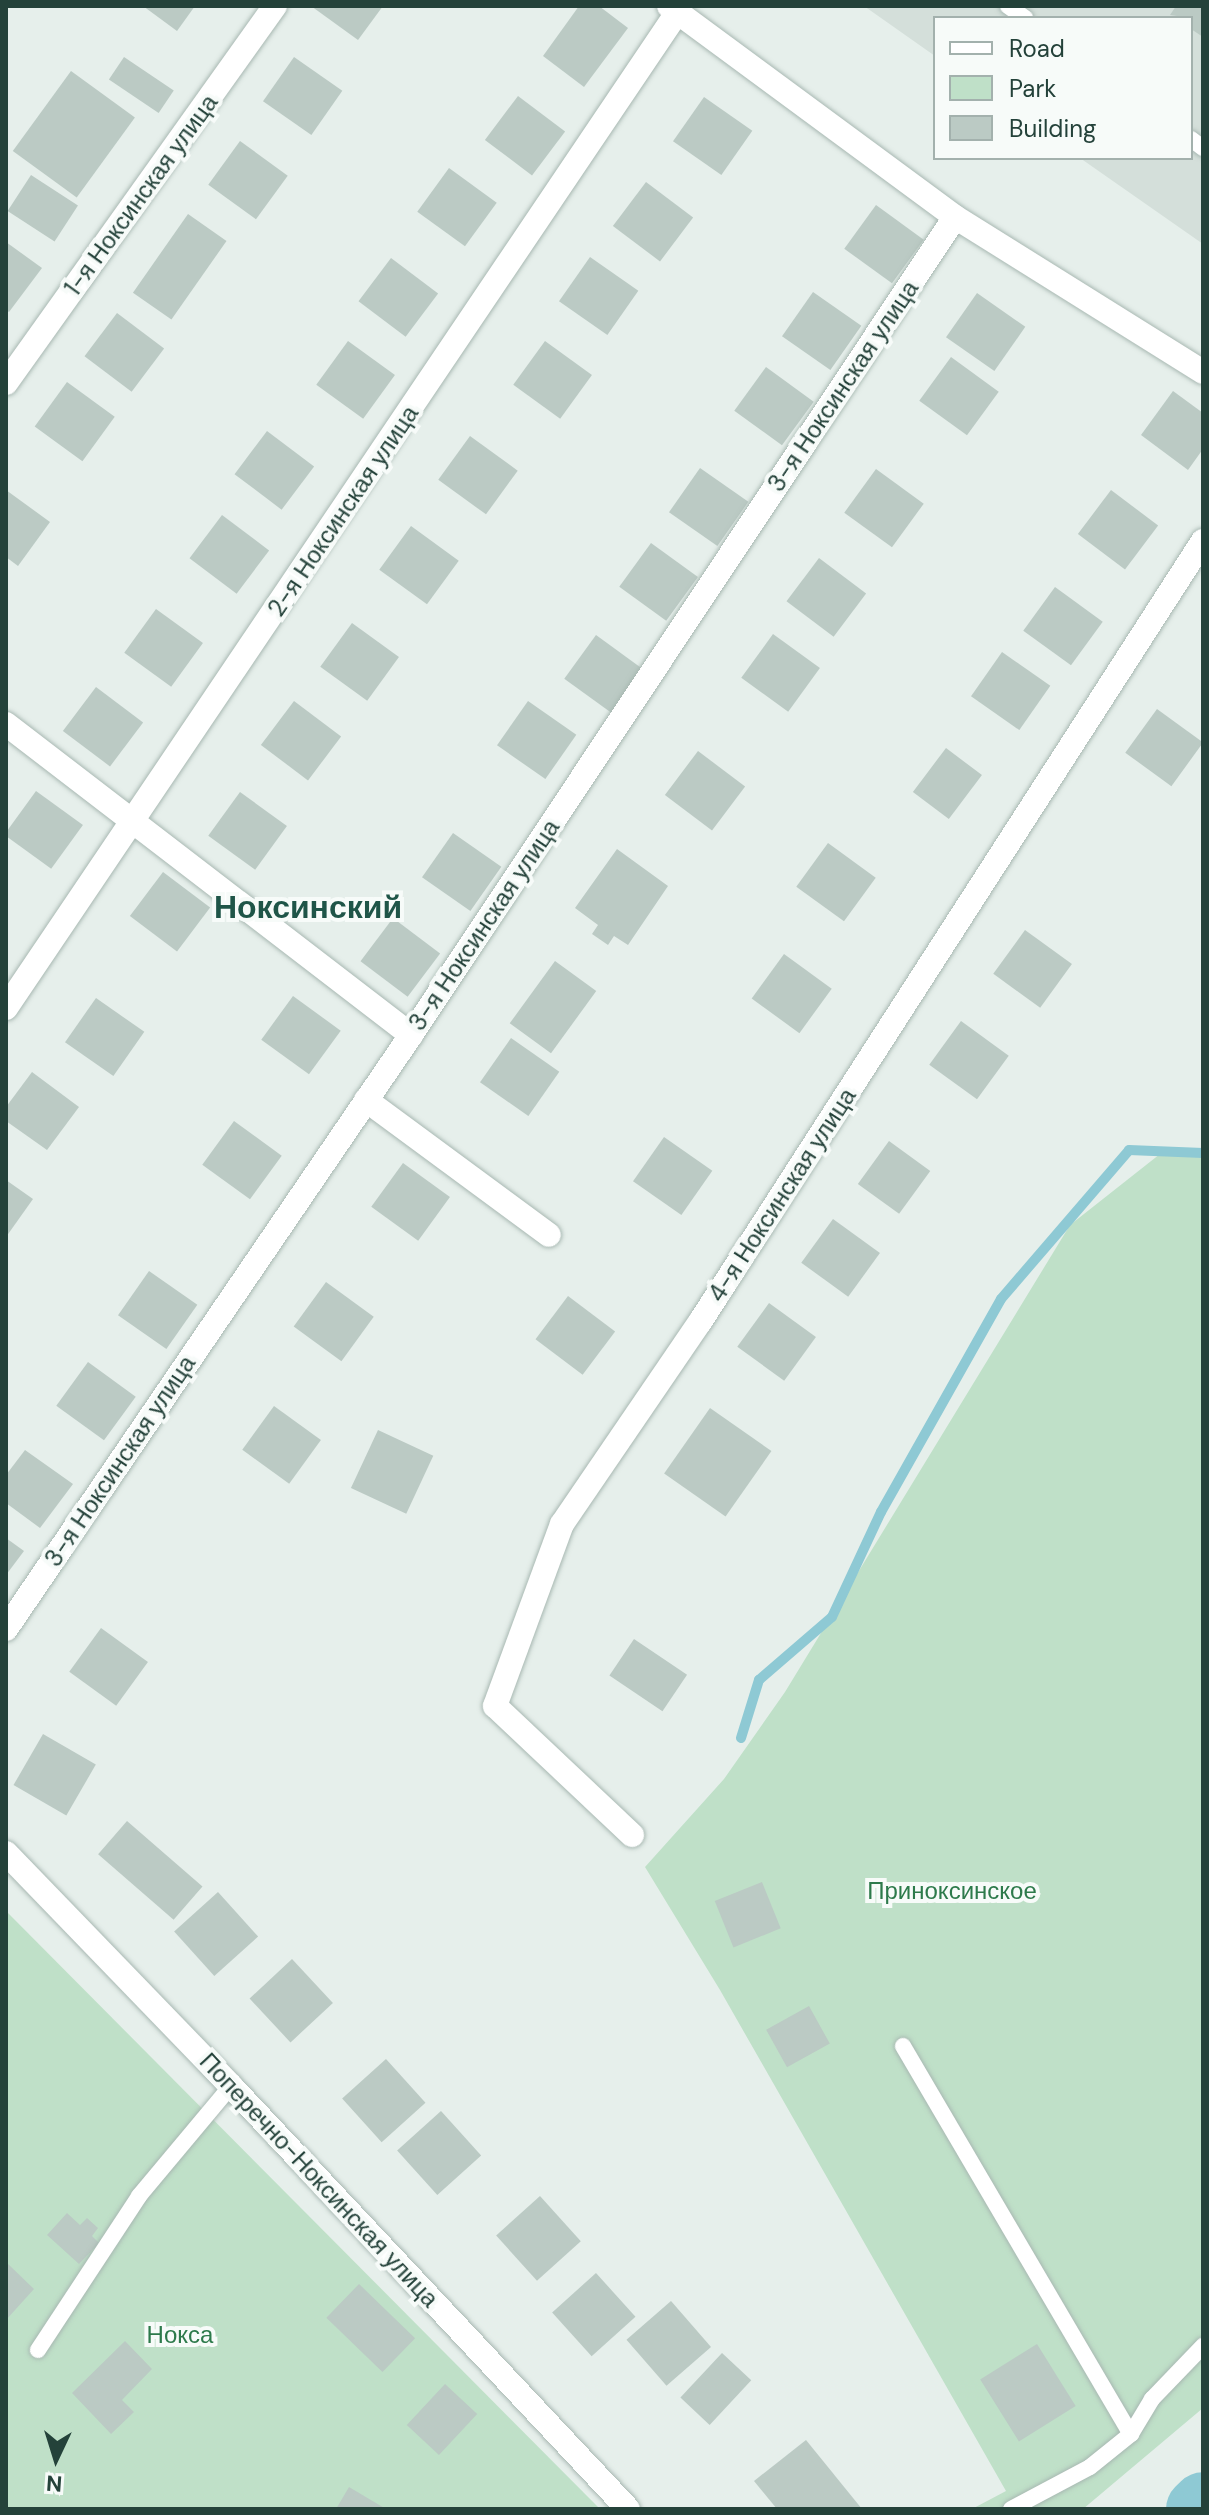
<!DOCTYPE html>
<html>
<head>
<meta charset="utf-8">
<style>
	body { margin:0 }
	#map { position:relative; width:1209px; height:2515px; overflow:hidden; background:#e6efeb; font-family:"DM Sans",sans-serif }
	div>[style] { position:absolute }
	.built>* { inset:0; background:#d4dfda }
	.green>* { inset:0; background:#bfe0c8 }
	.stream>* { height:10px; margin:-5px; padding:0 5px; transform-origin:5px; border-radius:5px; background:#8ec9d4 }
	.river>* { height:62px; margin:-31px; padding:0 31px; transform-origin:31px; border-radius:31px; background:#8ec9d4 }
	.building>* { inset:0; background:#bbcac4; transform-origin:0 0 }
	.roads { filter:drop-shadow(0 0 2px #a8b8b2) drop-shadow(0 0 2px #a8b8b2) }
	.lane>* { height:16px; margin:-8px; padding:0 8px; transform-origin:8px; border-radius:8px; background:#fff }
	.street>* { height:24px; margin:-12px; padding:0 12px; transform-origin:12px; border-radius:12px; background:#fff }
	span { translate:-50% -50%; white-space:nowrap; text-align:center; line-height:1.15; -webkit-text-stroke:8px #f7fbf9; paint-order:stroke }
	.street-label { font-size:24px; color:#24423a }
	.park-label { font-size:24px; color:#2d7a4b }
	.district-label { font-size:32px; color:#1f5548; font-weight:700 }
	.frame { position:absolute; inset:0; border:8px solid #24423a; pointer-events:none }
	.legend { position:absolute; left:933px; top:16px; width:260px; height:144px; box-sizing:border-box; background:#f7fbf9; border:2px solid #a3b1ad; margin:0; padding:10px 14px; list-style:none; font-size:24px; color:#24423a }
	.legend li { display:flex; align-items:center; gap:16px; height:40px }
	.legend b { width:40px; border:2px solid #a3b1ad }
	.north { position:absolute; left:16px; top:2419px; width:80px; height:80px; -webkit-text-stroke:6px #f7fbf9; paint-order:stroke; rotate:184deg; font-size:22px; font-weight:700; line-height:32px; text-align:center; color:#24423a }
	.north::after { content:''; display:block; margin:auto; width:28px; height:36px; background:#24423a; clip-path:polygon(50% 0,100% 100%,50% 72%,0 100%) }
</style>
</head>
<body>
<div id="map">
	<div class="built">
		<div style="clip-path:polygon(864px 6px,1203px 6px,1203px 244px,1080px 158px,1191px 158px,1191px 18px,935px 18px,935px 56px)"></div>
	</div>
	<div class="green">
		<div style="clip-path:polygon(1160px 1154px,1203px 1157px,1203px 2408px,1083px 2509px,972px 2509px,1006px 2491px,720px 1990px,645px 1867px,724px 1779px,785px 1692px,1070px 1225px)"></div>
		<div style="clip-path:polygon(6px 1911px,600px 2509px,6px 2509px)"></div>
	</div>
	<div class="stream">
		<div style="left:741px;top:1738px;width:61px;rotate:-72.8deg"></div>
		<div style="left:759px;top:1680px;width:96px;rotate:-40.8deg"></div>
		<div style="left:832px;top:1617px;width:116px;rotate:-65deg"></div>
		<div style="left:881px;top:1512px;width:244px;rotate:-60.6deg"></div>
		<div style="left:1001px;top:1299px;width:196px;rotate:-49.3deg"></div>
		<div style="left:1129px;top:1150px;width:74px;rotate:2.3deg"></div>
	</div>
	<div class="river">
		<div style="left:1197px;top:2509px;width:8px;rotate:-45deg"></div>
	</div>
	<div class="building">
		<div style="clip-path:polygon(143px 6px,195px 6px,177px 31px)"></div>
		<div style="clip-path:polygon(311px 6px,383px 6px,358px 40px)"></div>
		<div style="clip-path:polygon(579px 6px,599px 6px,628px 28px,584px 87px,543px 56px)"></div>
		<div style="clip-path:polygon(1176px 6px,1203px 6px,1203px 37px,1191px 29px,1191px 18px,1170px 15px)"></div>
		<div style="left:124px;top:57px;width:60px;height:27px;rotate:34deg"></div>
		<div style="left:294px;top:57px;width:59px;height:54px;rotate:35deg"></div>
		<div style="left:71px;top:71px;width:79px;height:99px;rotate:36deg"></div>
		<div style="left:518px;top:96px;width:59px;height:55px;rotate:37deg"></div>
		<div style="left:704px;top:97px;width:59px;height:54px;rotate:35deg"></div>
		<div style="left:240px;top:141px;width:59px;height:54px;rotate:36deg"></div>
		<div style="left:449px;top:168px;width:59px;height:54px;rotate:36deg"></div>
		<div style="left:31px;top:175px;width:56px;height:43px;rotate:33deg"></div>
		<div style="left:646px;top:182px;width:59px;height:55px;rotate:37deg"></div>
		<div style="left:876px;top:205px;width:59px;height:54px;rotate:36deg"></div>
		<div style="left:188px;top:214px;width:47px;height:96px;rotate:35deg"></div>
		<div style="clip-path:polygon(6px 242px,42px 268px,9px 312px,6px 310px)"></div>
		<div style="left:590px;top:257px;width:59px;height:54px;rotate:35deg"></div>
		<div style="left:391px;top:258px;width:59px;height:54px;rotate:37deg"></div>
		<div style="left:813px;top:292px;width:59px;height:54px;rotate:35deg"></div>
		<div style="left:977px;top:293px;width:59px;height:54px;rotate:35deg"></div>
		<div style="left:117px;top:313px;width:59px;height:54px;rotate:37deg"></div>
		<div style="left:348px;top:341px;width:58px;height:54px;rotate:36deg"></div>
		<div style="left:545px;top:341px;width:58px;height:54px;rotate:36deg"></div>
		<div style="left:951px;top:357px;width:59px;height:54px;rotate:36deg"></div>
		<div style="left:766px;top:367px;width:59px;height:54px;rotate:36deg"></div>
		<div style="left:67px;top:382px;width:59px;height:55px;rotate:36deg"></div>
		<div style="clip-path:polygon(1173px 391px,1203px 413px,1203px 449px,1188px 470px,1141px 435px)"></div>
		<div style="left:267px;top:431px;width:59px;height:54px;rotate:37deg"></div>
		<div style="left:470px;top:436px;width:59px;height:54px;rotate:36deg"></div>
		<div style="left:700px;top:468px;width:59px;height:54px;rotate:35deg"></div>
		<div style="left:876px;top:469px;width:59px;height:54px;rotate:36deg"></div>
		<div style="clip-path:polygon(6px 490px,50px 522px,18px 566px,6px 557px)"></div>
		<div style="left:1111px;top:490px;width:59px;height:55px;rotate:37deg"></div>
		<div style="left:222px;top:515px;width:59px;height:54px;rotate:37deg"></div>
		<div style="left:411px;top:526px;width:59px;height:54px;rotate:36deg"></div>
		<div style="left:651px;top:543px;width:58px;height:54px;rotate:36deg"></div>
		<div style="left:819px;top:558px;width:59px;height:54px;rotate:37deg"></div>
		<div style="left:1055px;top:587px;width:59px;height:54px;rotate:36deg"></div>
		<div style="left:156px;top:609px;width:58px;height:54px;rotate:36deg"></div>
		<div style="left:352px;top:623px;width:58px;height:54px;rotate:36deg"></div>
		<div style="left:773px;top:634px;width:58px;height:54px;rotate:36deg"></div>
		<div style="left:596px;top:635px;width:59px;height:54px;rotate:36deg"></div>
		<div style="left:1002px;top:652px;width:59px;height:54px;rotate:35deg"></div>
		<div style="left:96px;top:687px;width:59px;height:55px;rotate:37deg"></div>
		<div style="left:294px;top:701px;width:59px;height:55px;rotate:37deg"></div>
		<div style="left:528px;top:701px;width:59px;height:54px;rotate:35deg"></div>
		<div style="left:1157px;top:709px;width:57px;height:54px;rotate:36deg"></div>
		<div style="left:946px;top:748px;width:45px;height:55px;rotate:37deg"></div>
		<div style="left:698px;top:751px;width:59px;height:55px;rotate:37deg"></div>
		<div style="left:36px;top:791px;width:58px;height:54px;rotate:36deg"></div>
		<div style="left:240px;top:792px;width:58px;height:54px;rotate:36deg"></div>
		<div style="left:453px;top:833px;width:59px;height:54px;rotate:35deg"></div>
		<div style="left:828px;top:843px;width:59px;height:54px;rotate:36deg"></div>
		<div style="clip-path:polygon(617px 849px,668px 886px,628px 945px,614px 936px,608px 945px,592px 934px,598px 925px,575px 908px)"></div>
		<div style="left:163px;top:872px;width:59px;height:55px;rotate:37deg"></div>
		<div style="left:393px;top:918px;width:59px;height:54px;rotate:37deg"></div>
		<div style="left:1025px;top:930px;width:58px;height:54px;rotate:36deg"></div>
		<div style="left:784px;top:954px;width:59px;height:55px;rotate:36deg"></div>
		<div style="left:555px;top:961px;width:51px;height:77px;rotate:36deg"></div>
		<div style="left:293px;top:996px;width:59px;height:54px;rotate:36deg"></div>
		<div style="left:96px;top:998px;width:59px;height:54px;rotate:35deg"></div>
		<div style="left:961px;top:1021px;width:59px;height:54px;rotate:36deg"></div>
		<div style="left:511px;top:1038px;width:59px;height:54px;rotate:35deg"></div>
		<div style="clip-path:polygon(32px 1072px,79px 1107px,47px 1150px,6px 1121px,6px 1107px)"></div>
		<div style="left:234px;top:1121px;width:59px;height:54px;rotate:36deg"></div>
		<div style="left:664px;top:1137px;width:59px;height:54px;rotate:35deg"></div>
		<div style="left:889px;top:1141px;width:51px;height:53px;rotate:36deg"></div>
		<div style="left:403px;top:1163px;width:58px;height:54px;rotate:36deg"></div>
		<div style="clip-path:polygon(6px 1180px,33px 1199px,6px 1237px)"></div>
		<div style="left:833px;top:1219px;width:58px;height:54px;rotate:36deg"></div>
		<div style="left:149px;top:1271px;width:59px;height:54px;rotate:35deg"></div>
		<div style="left:326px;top:1282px;width:59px;height:55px;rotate:36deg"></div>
		<div style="left:568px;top:1296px;width:59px;height:54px;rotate:37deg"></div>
		<div style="left:769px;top:1303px;width:58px;height:54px;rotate:36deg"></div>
		<div style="left:88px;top:1362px;width:59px;height:54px;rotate:36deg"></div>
		<div style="left:274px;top:1406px;width:58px;height:54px;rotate:36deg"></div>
		<div style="left:710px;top:1408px;width:75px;height:80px;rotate:35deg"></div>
		<div style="left:378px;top:1430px;width:61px;height:64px;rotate:25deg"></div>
		<div style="clip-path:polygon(25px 1450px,73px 1484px,40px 1528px,6px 1503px,6px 1475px)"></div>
		<div style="clip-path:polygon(6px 1538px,24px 1551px,6px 1575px)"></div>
		<div style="left:101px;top:1628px;width:58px;height:54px;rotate:36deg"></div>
		<div style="left:634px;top:1639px;width:64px;height:44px;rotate:34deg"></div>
		<div style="left:43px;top:1734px;width:61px;height:59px;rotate:30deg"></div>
		<div style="left:127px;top:1821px;width:100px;height:44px;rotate:41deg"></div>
		<div style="left:762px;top:1882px;width:50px;height:51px;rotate:68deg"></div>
		<div style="left:218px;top:1892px;width:60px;height:59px;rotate:48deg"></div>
		<div style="left:292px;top:1959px;width:60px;height:58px;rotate:47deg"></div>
		<div style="left:809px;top:2006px;width:43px;height:49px;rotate:61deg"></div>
		<div style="left:386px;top:2059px;width:59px;height:59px;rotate:48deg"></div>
		<div style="left:441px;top:2111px;width:60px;height:59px;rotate:48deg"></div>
		<div style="left:540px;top:2196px;width:61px;height:59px;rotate:48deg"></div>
		<div style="clip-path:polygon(67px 2213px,80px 2225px,87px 2218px,98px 2228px,92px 2236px,99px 2243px,79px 2264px,47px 2235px)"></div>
		<div style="clip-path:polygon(6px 2262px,34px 2289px,6px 2320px)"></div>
		<div style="left:596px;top:2273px;width:59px;height:59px;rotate:48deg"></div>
		<div style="left:359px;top:2284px;width:78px;height:47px;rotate:44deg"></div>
		<div style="left:671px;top:2301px;width:61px;height:59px;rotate:49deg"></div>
		<div style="clip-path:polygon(125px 2341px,152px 2369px,122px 2400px,134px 2412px,111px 2434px,72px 2393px)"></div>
		<div style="left:1037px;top:2344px;width:73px;height:67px;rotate:58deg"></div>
		<div style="left:722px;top:2353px;width:40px;height:61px;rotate:43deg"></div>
		<div style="left:445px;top:2384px;width:44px;height:56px;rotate:43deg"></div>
		<div style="clip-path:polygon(806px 2440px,862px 2509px,777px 2509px,754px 2481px)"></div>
		<div style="clip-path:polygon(349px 2487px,386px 2509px,336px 2509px)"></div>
	</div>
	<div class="roads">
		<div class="lane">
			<div style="left:1008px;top:6px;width:21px;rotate:35deg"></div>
			<div style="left:1191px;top:139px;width:15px;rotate:37deg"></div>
			<div style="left:903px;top:2046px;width:450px;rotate:59.6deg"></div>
			<div style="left:38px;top:2350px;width:184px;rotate:-56.7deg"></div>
			<div style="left:139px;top:2196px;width:143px;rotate:-50.1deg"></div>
			<div style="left:1011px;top:2509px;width:89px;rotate:-28deg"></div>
			<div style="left:1090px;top:2467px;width:53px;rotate:-38.8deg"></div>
			<div style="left:1131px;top:2434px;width:41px;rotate:-59deg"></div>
			<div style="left:1152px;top:2399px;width:74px;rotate:-46.1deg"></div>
		</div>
		<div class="street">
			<div style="left:669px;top:6px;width:355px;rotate:36.4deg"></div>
			<div style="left:955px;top:217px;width:292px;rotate:32deg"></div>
			<div style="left:6px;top:383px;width:463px;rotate:-54.5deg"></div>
			<div style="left:6px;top:724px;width:511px;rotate:37.52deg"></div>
			<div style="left:6px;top:1008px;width:1200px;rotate:-56.01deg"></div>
			<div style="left:366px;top:1100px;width:227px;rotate:36.4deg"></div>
			<div style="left:6px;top:1629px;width:719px;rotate:-55.71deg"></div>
			<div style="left:411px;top:1035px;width:982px;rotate:-56.37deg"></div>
			<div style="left:632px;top:1835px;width:188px;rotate:-136.7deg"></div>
			<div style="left:495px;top:1706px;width:194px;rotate:-69.8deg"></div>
			<div style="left:562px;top:1524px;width:245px;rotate:-55.7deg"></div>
			<div style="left:700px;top:1322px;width:929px;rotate:-57.22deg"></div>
			<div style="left:6px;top:1853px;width:324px;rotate:46deg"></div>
			<div style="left:231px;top:2086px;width:580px;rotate:46.82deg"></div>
		</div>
	</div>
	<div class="street-label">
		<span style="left:141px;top:195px;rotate:-54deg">1-я Ноксинская улица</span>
		<span style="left:843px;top:386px;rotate:-56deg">3-я Ноксинская улица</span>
		<span style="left:343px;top:511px;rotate:-56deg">2-я Ноксинская улица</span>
		<span style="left:484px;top:925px;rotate:-56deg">3-я Ноксинская улица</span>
		<span style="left:782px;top:1195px;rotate:-57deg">4-я Ноксинская улица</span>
		<span style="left:120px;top:1461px;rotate:-56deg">3-я Ноксинская улица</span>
		<span style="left:319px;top:2180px;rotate:47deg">Поперечно-Ноксинская улица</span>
	</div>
	<div class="park-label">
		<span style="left:952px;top:1891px">Приноксинское</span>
		<span style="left:180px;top:2335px">Нокса</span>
	</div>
	<div class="district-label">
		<span style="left:308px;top:907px">Ноксинский</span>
	</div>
	<div class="frame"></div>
	<ul class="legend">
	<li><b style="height:10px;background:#fff"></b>Road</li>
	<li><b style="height:22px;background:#bfe0c8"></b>Park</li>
	<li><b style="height:22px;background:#bbcac4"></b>Building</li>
	</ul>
	<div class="north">N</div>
</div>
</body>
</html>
